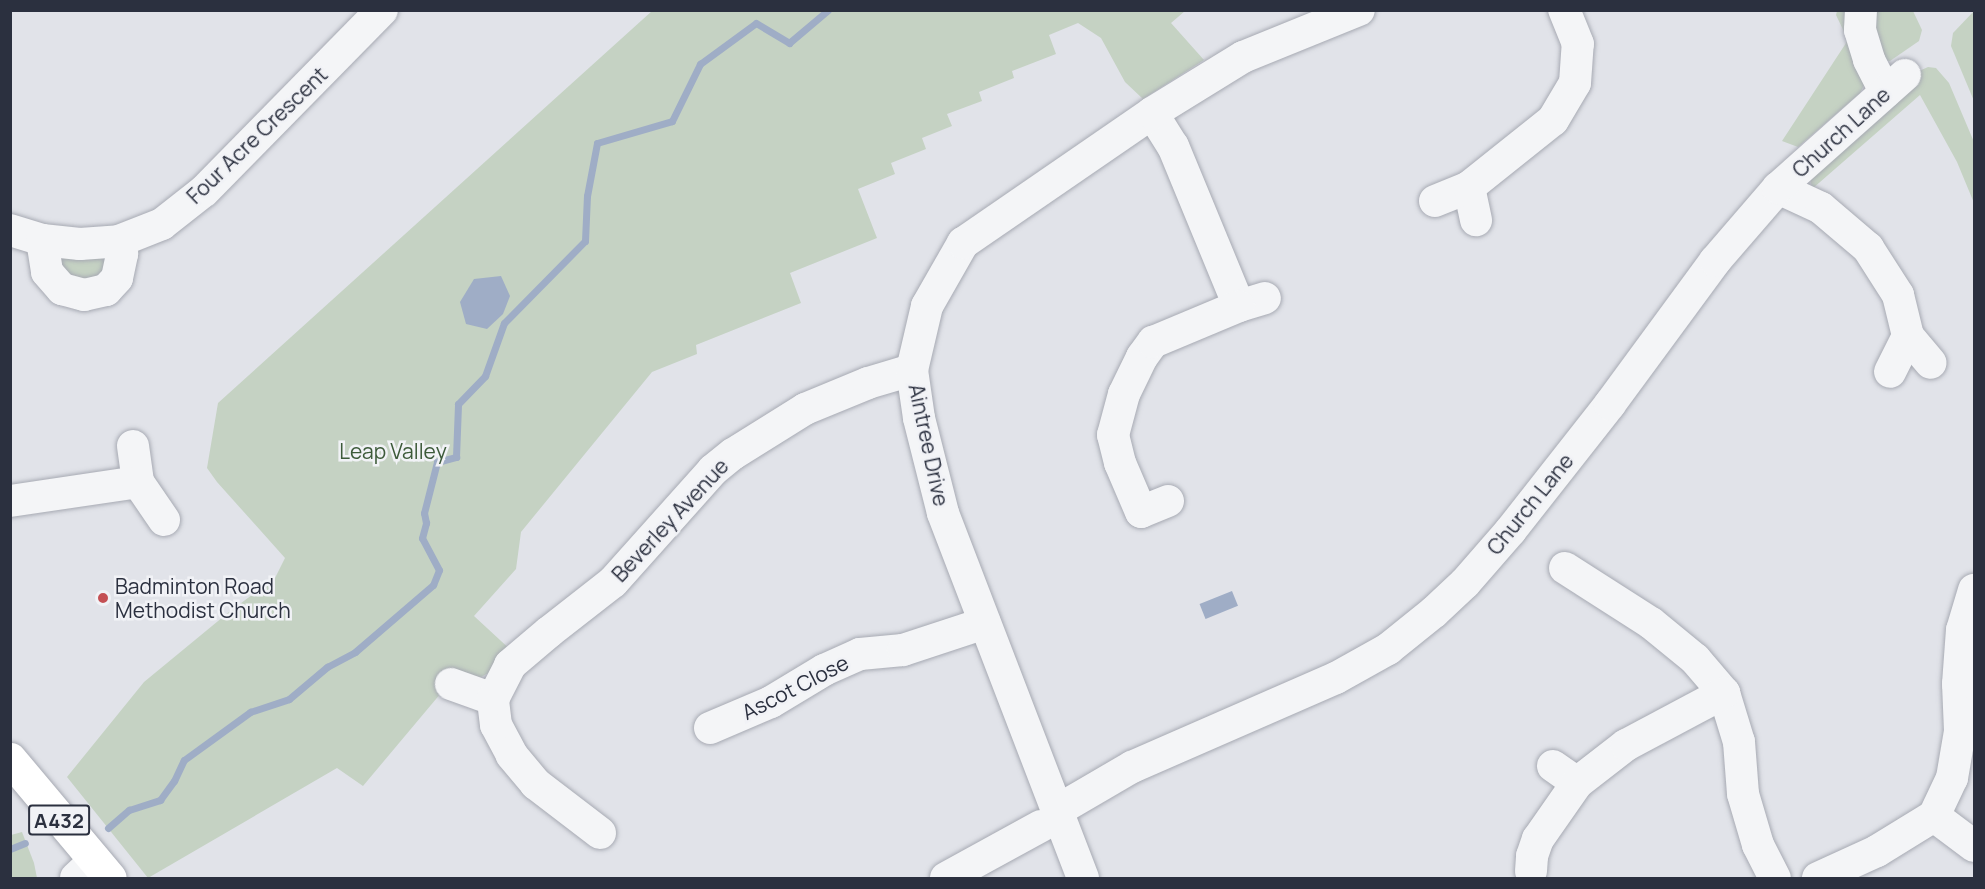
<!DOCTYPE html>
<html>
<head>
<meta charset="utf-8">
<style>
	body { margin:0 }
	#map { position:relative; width:1985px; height:889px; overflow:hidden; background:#e1e3e9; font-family:Manrope,sans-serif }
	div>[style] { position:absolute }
	.green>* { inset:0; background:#c5d2c3 }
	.water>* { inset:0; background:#9fadc6; transform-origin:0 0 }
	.stream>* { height:7px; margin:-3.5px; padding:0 3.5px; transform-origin:3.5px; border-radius:3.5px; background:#9fadc6 }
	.roads { filter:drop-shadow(0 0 2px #a7aab3) drop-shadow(0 0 2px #a7aab3) }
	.minor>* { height:32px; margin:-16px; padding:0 16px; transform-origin:16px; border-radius:16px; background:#f4f5f7 }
	.major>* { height:33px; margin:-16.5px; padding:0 16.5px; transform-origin:16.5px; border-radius:16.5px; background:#fff }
	.dots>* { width:16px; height:16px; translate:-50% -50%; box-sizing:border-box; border:3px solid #f1f2f6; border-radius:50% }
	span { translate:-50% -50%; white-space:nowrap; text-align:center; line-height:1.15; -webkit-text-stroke:5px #f1f2f6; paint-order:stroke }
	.shield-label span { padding:2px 4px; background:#f1f2f6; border:2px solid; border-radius:4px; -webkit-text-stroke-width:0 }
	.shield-label { font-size:20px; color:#2b303f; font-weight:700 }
	.street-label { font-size:21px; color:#2b303f }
	.park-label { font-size:21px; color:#3c5a39 }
	.poi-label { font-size:21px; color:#2b303f }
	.left { translate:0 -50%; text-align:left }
	.frame { position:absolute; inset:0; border:12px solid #2b303f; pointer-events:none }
</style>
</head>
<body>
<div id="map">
	<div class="green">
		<div style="clip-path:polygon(652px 11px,1185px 11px,1171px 23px,1204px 60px,1143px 99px,1125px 82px,1101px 38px,1078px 23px,1049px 35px,1056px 54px,1012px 71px,1014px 78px,979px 92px,982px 101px,947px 114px,952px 126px,922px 138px,926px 149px,891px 163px,895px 174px,858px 189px,877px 238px,790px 273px,801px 303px,696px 345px,697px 354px,652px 372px,521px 532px,516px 569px,474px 616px,512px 651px,498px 668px,481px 677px,457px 674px,363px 786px,337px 768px,148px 878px,67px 777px,144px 682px,229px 612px,275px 578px,285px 558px,217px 482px,207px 468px,218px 403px)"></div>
		<div style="clip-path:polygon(1837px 11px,1855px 11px,1867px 79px,1860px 93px,1798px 147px,1782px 141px,1848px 40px,1836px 15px)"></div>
		<div style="clip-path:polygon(1866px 11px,1913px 11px,1922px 30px,1919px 41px,1890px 61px,1875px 60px)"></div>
		<div style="clip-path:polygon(1974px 11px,1974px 101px,1951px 46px,1953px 33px)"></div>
		<div style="clip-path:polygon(1928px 67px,1936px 68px,1949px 83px,1974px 142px,1974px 203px,1957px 162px,1920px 95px,1812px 189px,1809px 170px,1917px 72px)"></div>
		<div style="clip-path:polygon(46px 253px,120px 253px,84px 293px)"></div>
		<div style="clip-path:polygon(22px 832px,34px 863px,37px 878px,11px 878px,11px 835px)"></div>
	</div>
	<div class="water">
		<div style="clip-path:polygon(501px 276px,510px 296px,503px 314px,487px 329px,466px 324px,460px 302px,474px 279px)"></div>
		<div style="left:1232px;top:591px;width:16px;height:35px;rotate:68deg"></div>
	</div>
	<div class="stream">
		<div style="left:108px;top:828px;width:28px;rotate:-41deg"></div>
		<div style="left:129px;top:810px;width:33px;rotate:-18deg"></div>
		<div style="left:160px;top:800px;width:24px;rotate:-54deg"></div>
		<div style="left:174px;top:781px;width:23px;rotate:-65deg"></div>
		<div style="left:184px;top:760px;width:82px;rotate:-36deg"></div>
		<div style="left:250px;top:712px;width:41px;rotate:-18.4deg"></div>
		<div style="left:289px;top:699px;width:50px;rotate:-40.1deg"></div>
		<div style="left:327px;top:667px;width:32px;rotate:-28deg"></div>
		<div style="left:355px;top:652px;width:103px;rotate:-40.7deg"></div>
		<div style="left:433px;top:585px;width:16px;rotate:-68deg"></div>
		<div style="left:439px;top:570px;width:36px;rotate:-118deg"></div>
		<div style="left:422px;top:538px;width:16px;rotate:-75deg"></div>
		<div style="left:426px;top:523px;width:10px;rotate:-101deg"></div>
		<div style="left:424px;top:513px;width:53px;rotate:-75.7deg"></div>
		<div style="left:437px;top:462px;width:20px;rotate:-15deg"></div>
		<div style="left:456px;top:457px;width:53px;rotate:-87.8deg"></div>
		<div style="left:458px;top:404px;width:39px;rotate:-46deg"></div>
		<div style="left:485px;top:376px;width:56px;rotate:-70.3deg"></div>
		<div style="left:504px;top:323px;width:115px;rotate:-45.4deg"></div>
		<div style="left:585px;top:241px;width:45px;rotate:-87.5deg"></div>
		<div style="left:587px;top:196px;width:54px;rotate:-79.3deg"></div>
		<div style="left:597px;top:143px;width:78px;rotate:-16.3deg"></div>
		<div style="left:672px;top:121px;width:64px;rotate:-63.8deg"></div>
		<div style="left:700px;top:64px;width:69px;rotate:-36.2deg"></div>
		<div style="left:756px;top:23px;width:39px;rotate:31deg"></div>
		<div style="left:789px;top:43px;width:51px;rotate:-40.2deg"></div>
		<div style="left:10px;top:849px;width:16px;rotate:-22deg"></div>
	</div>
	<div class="roads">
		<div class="minor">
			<div style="left:1861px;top:10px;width:20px;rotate:93deg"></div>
			<div style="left:1860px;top:30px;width:31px;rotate:73deg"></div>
			<div style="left:1869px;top:60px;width:36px;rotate:63deg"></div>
			<div style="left:1152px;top:113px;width:39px;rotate:58deg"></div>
			<div style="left:1173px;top:146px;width:173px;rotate:67.6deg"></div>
			<div style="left:1239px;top:306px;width:27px;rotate:-17deg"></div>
			<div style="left:1469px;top:187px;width:34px;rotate:78deg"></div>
			<div style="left:1778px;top:188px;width:47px;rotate:24.9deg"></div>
			<div style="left:1821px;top:208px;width:62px;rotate:40.4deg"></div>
			<div style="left:1868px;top:248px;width:56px;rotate:57.4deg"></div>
			<div style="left:1898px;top:295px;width:42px;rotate:76.3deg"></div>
			<div style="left:1908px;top:336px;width:40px;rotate:116.6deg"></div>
			<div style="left:1435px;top:201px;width:37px;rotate:-22deg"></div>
			<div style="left:1469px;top:187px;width:107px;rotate:-38.6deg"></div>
			<div style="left:1553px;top:120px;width:43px;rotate:-59.3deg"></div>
			<div style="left:1575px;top:83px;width:39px;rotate:-86deg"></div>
			<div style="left:1578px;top:44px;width:37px;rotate:-112deg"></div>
			<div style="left:10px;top:230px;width:34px;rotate:17deg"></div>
			<div style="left:42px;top:240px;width:38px;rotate:6deg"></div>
			<div style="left:80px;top:244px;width:39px;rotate:-4deg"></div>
			<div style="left:119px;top:241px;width:46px;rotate:-21.6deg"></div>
			<div style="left:162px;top:224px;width:53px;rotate:-38.2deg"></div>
			<div style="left:204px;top:191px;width:254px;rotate:-45.5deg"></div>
			<div style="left:42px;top:240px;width:32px;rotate:81deg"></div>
			<div style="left:47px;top:272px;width:23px;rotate:49deg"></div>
			<div style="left:62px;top:289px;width:23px;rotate:15deg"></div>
			<div style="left:84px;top:295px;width:23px;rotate:-13deg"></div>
			<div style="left:106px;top:290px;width:16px;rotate:-47deg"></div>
			<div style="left:117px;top:278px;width:25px;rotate:-78deg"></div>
			<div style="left:122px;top:254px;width:13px;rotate:-103deg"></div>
			<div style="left:1908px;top:336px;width:35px;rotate:50deg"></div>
			<div style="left:133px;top:446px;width:36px;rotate:82deg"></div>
			<div style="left:10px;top:501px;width:129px;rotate:-8.4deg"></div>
			<div style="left:138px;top:482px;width:46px;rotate:55.6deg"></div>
			<div style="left:1168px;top:501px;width:29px;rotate:158deg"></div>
			<div style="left:1141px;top:512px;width:53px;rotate:-113.2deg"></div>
			<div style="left:1120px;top:463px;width:29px;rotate:-104deg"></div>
			<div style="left:1113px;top:435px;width:42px;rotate:-75deg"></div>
			<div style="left:1124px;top:394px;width:41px;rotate:-64.1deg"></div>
			<div style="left:1142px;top:357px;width:19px;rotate:-54deg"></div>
			<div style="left:1153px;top:342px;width:93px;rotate:-22.7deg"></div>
			<div style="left:1565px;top:568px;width:102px;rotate:32.6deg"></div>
			<div style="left:1651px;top:623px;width:57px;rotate:39.3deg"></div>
			<div style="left:1695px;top:659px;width:45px;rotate:49.5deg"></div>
			<div style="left:1724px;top:693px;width:51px;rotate:73deg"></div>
			<div style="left:1739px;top:742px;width:52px;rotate:85.6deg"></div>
			<div style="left:1743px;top:794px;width:53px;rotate:73.6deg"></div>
			<div style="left:1758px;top:845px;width:37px;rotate:63deg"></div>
			<div style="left:451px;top:684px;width:45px;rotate:19.7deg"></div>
			<div style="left:710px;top:728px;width:66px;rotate:-23.1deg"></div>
			<div style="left:771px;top:702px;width:62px;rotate:-31.1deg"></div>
			<div style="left:824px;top:670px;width:39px;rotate:-24deg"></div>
			<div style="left:860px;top:654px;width:43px;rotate:-5.3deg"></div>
			<div style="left:903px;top:650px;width:86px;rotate:-18.2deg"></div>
			<div style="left:1553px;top:766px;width:29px;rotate:35deg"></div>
			<div style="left:1058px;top:810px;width:86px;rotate:-30.2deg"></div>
			<div style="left:1132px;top:767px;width:223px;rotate:-23.6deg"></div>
			<div style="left:1336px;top:678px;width:60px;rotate:-29.1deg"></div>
			<div style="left:1388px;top:649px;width:59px;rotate:-38.8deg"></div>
			<div style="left:1434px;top:612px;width:42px;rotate:-43.1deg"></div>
			<div style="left:1465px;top:583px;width:70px;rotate:-49deg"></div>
			<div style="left:1511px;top:530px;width:160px;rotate:-51.8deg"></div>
			<div style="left:1610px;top:404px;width:177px;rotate:-53.7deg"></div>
			<div style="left:1715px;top:261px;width:96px;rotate:-49.2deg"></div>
			<div style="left:1778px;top:188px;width:170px;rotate:-41.7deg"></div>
			<div style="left:1934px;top:816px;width:50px;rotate:36.9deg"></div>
			<div style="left:600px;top:833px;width:81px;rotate:-142.6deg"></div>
			<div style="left:536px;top:784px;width:38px;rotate:-130deg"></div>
			<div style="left:512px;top:755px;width:34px;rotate:-118deg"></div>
			<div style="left:496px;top:725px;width:26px;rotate:-97deg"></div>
			<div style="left:493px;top:699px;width:38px;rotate:-63deg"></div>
			<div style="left:510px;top:665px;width:51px;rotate:-40.2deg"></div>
			<div style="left:549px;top:632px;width:81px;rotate:-38deg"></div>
			<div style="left:613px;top:582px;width:150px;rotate:-48.2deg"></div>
			<div style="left:713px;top:470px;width:26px;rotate:-39deg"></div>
			<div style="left:733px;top:454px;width:85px;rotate:-32deg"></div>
			<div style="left:805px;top:409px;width:68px;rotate:-22.4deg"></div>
			<div style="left:868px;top:383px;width:46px;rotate:-16.5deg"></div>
			<div style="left:1531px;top:871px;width:15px;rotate:-86deg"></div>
			<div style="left:1532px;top:856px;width:18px;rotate:-71deg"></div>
			<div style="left:1538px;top:839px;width:68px;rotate:-55.1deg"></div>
			<div style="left:1577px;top:783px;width:62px;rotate:-37.8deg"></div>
			<div style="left:1626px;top:745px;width:111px;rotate:-28deg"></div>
			<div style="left:76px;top:878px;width:26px;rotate:-43deg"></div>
			<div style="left:946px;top:878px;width:108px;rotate:-28.7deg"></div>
			<div style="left:1083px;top:878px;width:391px;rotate:-111deg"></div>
			<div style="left:943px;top:513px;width:98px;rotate:-104.2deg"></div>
			<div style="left:919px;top:418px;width:49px;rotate:-98.3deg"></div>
			<div style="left:912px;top:370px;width:66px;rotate:-76.8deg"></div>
			<div style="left:927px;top:306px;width:73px;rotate:-60.3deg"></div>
			<div style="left:963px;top:243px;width:229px;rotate:-34.5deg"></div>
			<div style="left:1152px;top:113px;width:107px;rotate:-31.6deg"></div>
			<div style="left:1243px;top:57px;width:125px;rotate:-22.1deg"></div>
			<div style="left:1818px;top:878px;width:65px;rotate:-24.6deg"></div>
			<div style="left:1877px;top:851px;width:67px;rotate:-31.6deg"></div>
			<div style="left:1934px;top:816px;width:42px;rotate:-64.7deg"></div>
			<div style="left:1952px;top:778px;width:48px;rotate:-80.3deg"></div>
			<div style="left:1960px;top:731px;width:47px;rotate:-92.4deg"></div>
			<div style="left:1958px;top:684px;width:54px;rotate:-85.8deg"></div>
			<div style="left:1962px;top:630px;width:42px;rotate:-73.3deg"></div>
		</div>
		<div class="major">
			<div style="left:10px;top:759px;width:155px;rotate:50deg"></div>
		</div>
	</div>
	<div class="dots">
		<div style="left:103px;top:598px;background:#c45054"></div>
	</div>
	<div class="shield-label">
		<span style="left:59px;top:820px">A432</span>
	</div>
	<div class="street-label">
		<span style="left:1841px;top:132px;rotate:-42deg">Church Lane</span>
		<span style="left:257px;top:135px;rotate:-44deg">Four Acre Crescent</span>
		<span style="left:929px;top:445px;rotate:78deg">Aintree Drive</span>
		<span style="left:1530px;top:504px;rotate:-51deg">Church Lane</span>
		<span style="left:670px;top:520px;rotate:-47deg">Beverley Avenue</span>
		<span style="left:795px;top:687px;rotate:-27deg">Ascot Close</span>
	</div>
	<div class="park-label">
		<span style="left:393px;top:451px">Leap Valley</span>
	</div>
	<div class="poi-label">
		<span class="left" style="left:115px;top:598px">Badminton Road<br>Methodist Church</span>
	</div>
	<div class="frame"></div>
</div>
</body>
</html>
